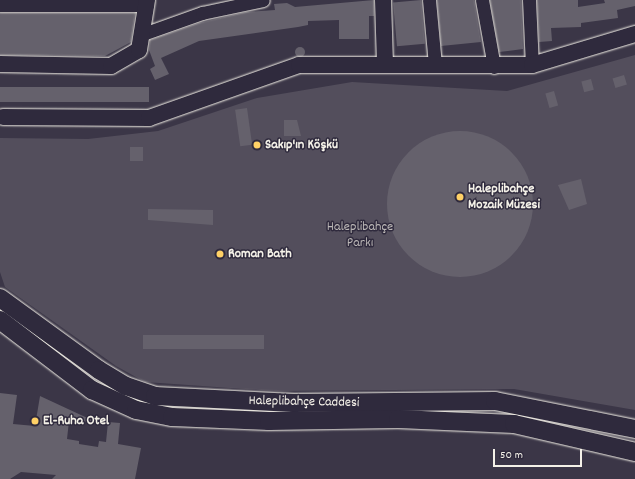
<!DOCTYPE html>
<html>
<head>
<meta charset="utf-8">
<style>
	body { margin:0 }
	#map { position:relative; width:635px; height:479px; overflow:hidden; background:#3b3647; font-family:Dekko,sans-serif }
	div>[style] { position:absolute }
	.green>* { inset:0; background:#534e5c }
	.building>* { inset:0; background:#65616c; transform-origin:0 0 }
	.round { border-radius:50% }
	.roads { filter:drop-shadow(0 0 1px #f4f1e8) drop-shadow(0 0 1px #f4f1e8) }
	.minor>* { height:13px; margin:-6.5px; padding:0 6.5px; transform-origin:6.5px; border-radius:6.5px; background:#2f2a3d }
	.tertiary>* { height:16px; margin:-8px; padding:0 8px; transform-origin:8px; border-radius:8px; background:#2f2a3d }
	.secondary>* { height:18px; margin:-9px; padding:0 9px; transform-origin:9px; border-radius:9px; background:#2f2a3d }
	.dots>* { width:11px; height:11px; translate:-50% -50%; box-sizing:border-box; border:2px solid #2f2a3d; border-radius:50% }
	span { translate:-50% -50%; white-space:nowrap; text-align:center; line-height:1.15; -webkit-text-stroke:3px #2f2a3d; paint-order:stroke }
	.poi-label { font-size:14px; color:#f4f1e8; font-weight:700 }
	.left { translate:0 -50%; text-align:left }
	.park-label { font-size:14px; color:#bcb8b7 }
	.street-label { font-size:14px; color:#f4f1e8 }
	.scale { position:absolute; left:493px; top:449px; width:89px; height:18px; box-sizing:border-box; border:2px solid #f4f1e8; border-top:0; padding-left:5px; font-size:12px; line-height:14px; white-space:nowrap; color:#f4f1e8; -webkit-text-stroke:3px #2f2a3d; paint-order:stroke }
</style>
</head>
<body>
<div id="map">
	<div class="green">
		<div style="clip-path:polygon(635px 55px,635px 410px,514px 389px,275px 391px,145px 382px,116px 366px,5px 287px,0 272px,0 138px,88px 139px,158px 131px,257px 98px,352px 82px,507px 91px)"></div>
	</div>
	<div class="building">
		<div style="clip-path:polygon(374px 0,374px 16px,369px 16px,369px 39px,339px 39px,339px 20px,308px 21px,308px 25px,298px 27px,199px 41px,161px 58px,169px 74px,155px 80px,150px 69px,155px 66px,149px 50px,150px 40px,199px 23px,246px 12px,275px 10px,274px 4px,287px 3px,295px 7px)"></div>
		<div style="left:421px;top:0;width:44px;height:28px;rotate:85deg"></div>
		<div style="clip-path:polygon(437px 0,474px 0,481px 42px,441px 46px)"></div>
		<div style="clip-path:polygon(490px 0,521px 0,523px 49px,499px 52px)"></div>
		<div style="clip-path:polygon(537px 0,578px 0,578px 7px,605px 3px,604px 0,635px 0,635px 6px,617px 10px,618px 18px,581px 23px,581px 27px,551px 28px,552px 41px,539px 42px)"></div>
		<div style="clip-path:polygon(0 13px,135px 13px,131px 42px,105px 56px,0 55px)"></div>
		<div class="round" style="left:295px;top:47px;width:10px;height:10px"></div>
		<div style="left:624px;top:75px;width:10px;height:12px;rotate:73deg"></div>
		<div style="left:591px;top:79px;width:11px;height:10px;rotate:75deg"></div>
		<div style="left:0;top:87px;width:149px;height:15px"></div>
		<div style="left:554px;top:91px;width:15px;height:9px;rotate:74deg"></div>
		<div style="left:247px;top:108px;width:37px;height:12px;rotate:82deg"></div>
		<div style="clip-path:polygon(284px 120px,297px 120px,301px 136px,284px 136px)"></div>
		<div class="round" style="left:387px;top:131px;width:146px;height:146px"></div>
		<div style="left:130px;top:147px;width:13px;height:14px"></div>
		<div style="clip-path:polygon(581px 179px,587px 204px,569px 210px,558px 185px)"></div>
		<div style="clip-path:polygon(148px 209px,213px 210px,213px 225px,148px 220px)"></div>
		<div style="left:264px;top:335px;width:14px;height:121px;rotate:90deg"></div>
		<div style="clip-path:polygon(0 393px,17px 395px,13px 424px,35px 426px,40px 396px,96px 422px,69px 421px,67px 439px,79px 441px,79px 444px,98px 447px,99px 441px,106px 442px,108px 422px,120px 423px,118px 444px,141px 448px,135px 479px,52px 479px,56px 475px,21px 472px,10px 479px,0 479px)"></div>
	</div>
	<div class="roads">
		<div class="minor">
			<div style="left:429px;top:0;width:65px;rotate:84.7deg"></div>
			<div style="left:482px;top:0;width:68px;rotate:79.8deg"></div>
			<div style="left:529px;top:0;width:65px;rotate:87.4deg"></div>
			<div style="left:0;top:5px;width:147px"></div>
			<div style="left:143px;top:34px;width:63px;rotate:-19.6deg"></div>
			<div style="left:202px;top:13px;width:62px;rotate:-12deg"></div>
		</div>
		<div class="tertiary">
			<div style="left:383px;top:0;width:65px;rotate:88.2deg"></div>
			<div style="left:0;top:64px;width:111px;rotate:1deg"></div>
			<div style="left:111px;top:66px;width:32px;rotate:-30deg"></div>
			<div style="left:139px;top:50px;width:51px;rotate:-80.9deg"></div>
			<div style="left:3px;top:117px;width:146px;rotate:0.4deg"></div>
			<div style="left:149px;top:118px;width:159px;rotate:-19.5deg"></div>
			<div style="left:299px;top:65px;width:233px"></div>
			<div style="left:532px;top:65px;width:108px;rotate:-16.8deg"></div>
		</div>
		<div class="secondary">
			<div style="left:0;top:298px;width:122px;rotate:36deg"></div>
			<div style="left:99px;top:370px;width:31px;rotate:31deg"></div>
			<div style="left:126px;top:386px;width:31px;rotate:19deg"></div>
			<div style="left:155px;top:396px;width:139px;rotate:2.9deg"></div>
			<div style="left:294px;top:403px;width:201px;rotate:-0.6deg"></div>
			<div style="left:495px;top:401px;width:143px;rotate:11.3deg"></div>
			<div style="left:0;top:320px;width:116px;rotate:37.3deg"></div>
			<div style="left:92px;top:390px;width:48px;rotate:24.4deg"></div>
			<div style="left:136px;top:410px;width:37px;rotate:11deg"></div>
			<div style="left:172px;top:417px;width:97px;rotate:2.4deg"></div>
			<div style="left:269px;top:421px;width:129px;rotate:-0.9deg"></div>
			<div style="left:398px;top:419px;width:116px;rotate:2.5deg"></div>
			<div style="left:514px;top:424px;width:124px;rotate:13deg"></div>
		</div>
	</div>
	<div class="dots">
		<div style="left:257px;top:145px;background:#ffd166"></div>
		<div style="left:460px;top:197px;background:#ffd166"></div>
		<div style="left:220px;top:254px;background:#ffd166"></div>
		<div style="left:35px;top:421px;background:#ffd166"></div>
	</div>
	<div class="poi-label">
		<span class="left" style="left:265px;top:145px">Sakıp'ın Köşkü</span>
		<span class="left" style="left:468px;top:197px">Haleplibahçe<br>Mozaik Müzesi</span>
		<span class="left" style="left:228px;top:254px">Roman Bath</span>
		<span class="left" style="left:43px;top:421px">El-Ruha Otel</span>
	</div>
	<div class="park-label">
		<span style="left:360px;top:235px">Haleplibahçe<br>Parkı</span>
	</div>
	<div class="street-label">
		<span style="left:304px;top:402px;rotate:1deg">Haleplibahçe Caddesi</span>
	</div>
	<div class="scale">50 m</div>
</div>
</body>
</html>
